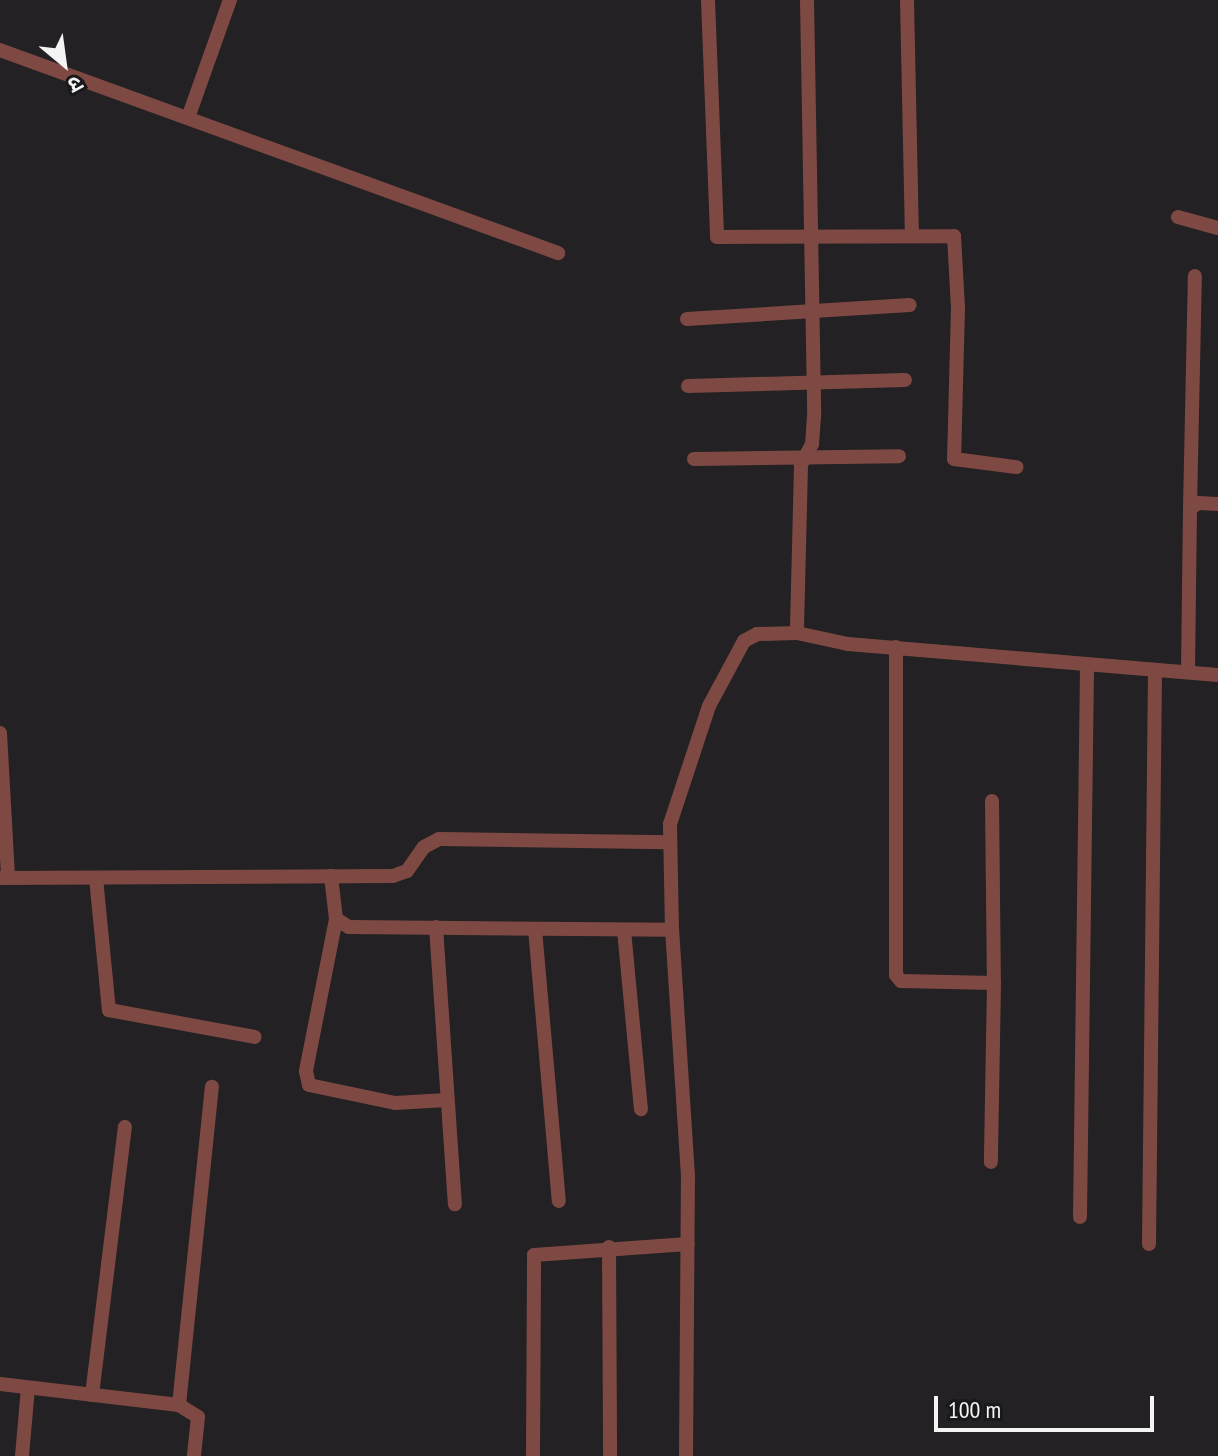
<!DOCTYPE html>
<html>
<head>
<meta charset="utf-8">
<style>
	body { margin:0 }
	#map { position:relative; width:1218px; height:1456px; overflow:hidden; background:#232123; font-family:"PT Sans Narrow","Noto Sans Devanagari",sans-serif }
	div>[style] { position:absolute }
	.street>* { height:14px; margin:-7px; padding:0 7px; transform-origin:7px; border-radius:7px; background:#7f4943 }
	span { translate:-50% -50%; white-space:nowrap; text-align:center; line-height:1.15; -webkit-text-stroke:8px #19181a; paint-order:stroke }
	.north { position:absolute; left:24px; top:24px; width:80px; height:80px; -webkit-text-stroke:6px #19181a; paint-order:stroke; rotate:151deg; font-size:22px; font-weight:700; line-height:32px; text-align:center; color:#f5f4f5 }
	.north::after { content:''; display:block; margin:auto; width:28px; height:36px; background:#f5f4f5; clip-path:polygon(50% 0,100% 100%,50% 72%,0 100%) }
	.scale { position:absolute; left:934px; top:1396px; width:220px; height:36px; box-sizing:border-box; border:4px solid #f5f4f5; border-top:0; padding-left:10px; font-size:24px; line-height:28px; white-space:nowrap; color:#f5f4f5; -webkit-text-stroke:6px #19181a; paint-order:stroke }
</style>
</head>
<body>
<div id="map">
	<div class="street">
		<div style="left:708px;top:0;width:237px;rotate:87.8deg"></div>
		<div style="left:717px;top:237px;width:237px;rotate:-0.2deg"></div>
		<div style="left:954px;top:236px;width:72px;rotate:86.8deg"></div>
		<div style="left:958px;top:308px;width:151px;rotate:91.5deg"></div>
		<div style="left:954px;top:459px;width:63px;rotate:7.4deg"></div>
		<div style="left:807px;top:0;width:416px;rotate:89deg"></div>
		<div style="left:814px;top:416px;width:28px;rotate:94deg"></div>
		<div style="left:812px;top:444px;width:24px;rotate:118deg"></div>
		<div style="left:801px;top:465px;width:168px;rotate:91.4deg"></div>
		<div style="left:797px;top:633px;width:52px;rotate:12.2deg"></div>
		<div style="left:848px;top:644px;width:371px;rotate:4.8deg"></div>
		<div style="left:907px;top:0;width:234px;rotate:88.8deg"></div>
		<div style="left:0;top:50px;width:594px;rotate:19.99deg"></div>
		<div style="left:189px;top:115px;width:122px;rotate:-70.4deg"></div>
		<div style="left:1178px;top:217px;width:41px;rotate:15.4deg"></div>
		<div style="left:687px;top:319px;width:223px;rotate:-3.6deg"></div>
		<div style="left:688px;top:386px;width:217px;rotate:-1.6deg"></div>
		<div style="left:694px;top:459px;width:205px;rotate:-0.8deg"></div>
		<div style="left:1190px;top:509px;width:233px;rotate:-88.8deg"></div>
		<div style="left:896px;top:647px;width:328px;rotate:90deg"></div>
		<div style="left:896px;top:975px;width:8px;rotate:50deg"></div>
		<div style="left:901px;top:981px;width:93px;rotate:1.2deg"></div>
		<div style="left:994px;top:983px;width:179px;rotate:91deg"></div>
		<div style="left:1188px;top:672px;width:163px;rotate:-89.3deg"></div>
		<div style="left:1190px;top:509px;width:10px;rotate:-37deg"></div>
		<div style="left:1198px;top:503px;width:20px;rotate:3deg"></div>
		<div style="left:0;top:733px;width:144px;rotate:86.8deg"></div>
		<div style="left:992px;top:801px;width:182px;rotate:89.4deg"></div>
		<div style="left:331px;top:876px;width:43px;rotate:83.4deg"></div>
		<div style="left:336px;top:919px;width:15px;rotate:32deg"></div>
		<div style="left:349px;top:927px;width:323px;rotate:0.5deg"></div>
		<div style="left:0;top:878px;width:393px;rotate:-0.3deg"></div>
		<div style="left:393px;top:876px;width:15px;rotate:-20deg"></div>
		<div style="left:407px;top:871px;width:29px;rotate:-55deg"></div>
		<div style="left:424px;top:847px;width:17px;rotate:-28deg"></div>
		<div style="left:439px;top:839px;width:229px;rotate:0.8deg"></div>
		<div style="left:96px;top:878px;width:133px;rotate:84.4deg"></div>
		<div style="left:109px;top:1010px;width:148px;rotate:10.5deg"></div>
		<div style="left:336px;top:919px;width:155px;rotate:101.2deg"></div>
		<div style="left:306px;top:1071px;width:14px;rotate:78deg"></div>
		<div style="left:309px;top:1085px;width:88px;rotate:11.8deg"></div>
		<div style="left:395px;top:1103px;width:52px;rotate:-3.3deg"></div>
		<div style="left:436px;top:927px;width:278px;rotate:86.1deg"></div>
		<div style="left:535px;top:929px;width:273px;rotate:85deg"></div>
		<div style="left:624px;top:930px;width:180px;rotate:84.6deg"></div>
		<div style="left:1080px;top:1217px;width:552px;rotate:-89.27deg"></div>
		<div style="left:1149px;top:1244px;width:574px;rotate:-89.4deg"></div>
		<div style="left:609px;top:1247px;width:209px;rotate:89.7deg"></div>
		<div style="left:0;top:1384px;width:180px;rotate:6.7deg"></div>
		<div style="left:179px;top:1405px;width:22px;rotate:32deg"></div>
		<div style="left:198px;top:1417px;width:39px;rotate:96deg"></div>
		<div style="left:92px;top:1395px;width:270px;rotate:-83deg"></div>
		<div style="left:179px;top:1405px;width:320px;rotate:-84.1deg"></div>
		<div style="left:22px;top:1456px;width:68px;rotate:-85deg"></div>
		<div style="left:533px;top:1456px;width:201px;rotate:-89.7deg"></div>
		<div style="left:534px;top:1255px;width:154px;rotate:-4.1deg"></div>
		<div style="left:686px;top:1456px;width:280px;rotate:-89.6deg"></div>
		<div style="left:688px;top:1176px;width:247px;rotate:-93.7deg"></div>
		<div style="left:672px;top:930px;width:106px;rotate:-91.1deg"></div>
		<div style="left:670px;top:824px;width:124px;rotate:-71.7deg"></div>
		<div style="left:709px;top:706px;width:74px;rotate:-61.7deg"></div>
		<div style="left:744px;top:641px;width:15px;rotate:-28deg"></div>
		<div style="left:757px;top:634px;width:40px;rotate:-1.4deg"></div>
	</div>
	<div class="north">उ</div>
	<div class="scale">100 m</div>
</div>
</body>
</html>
